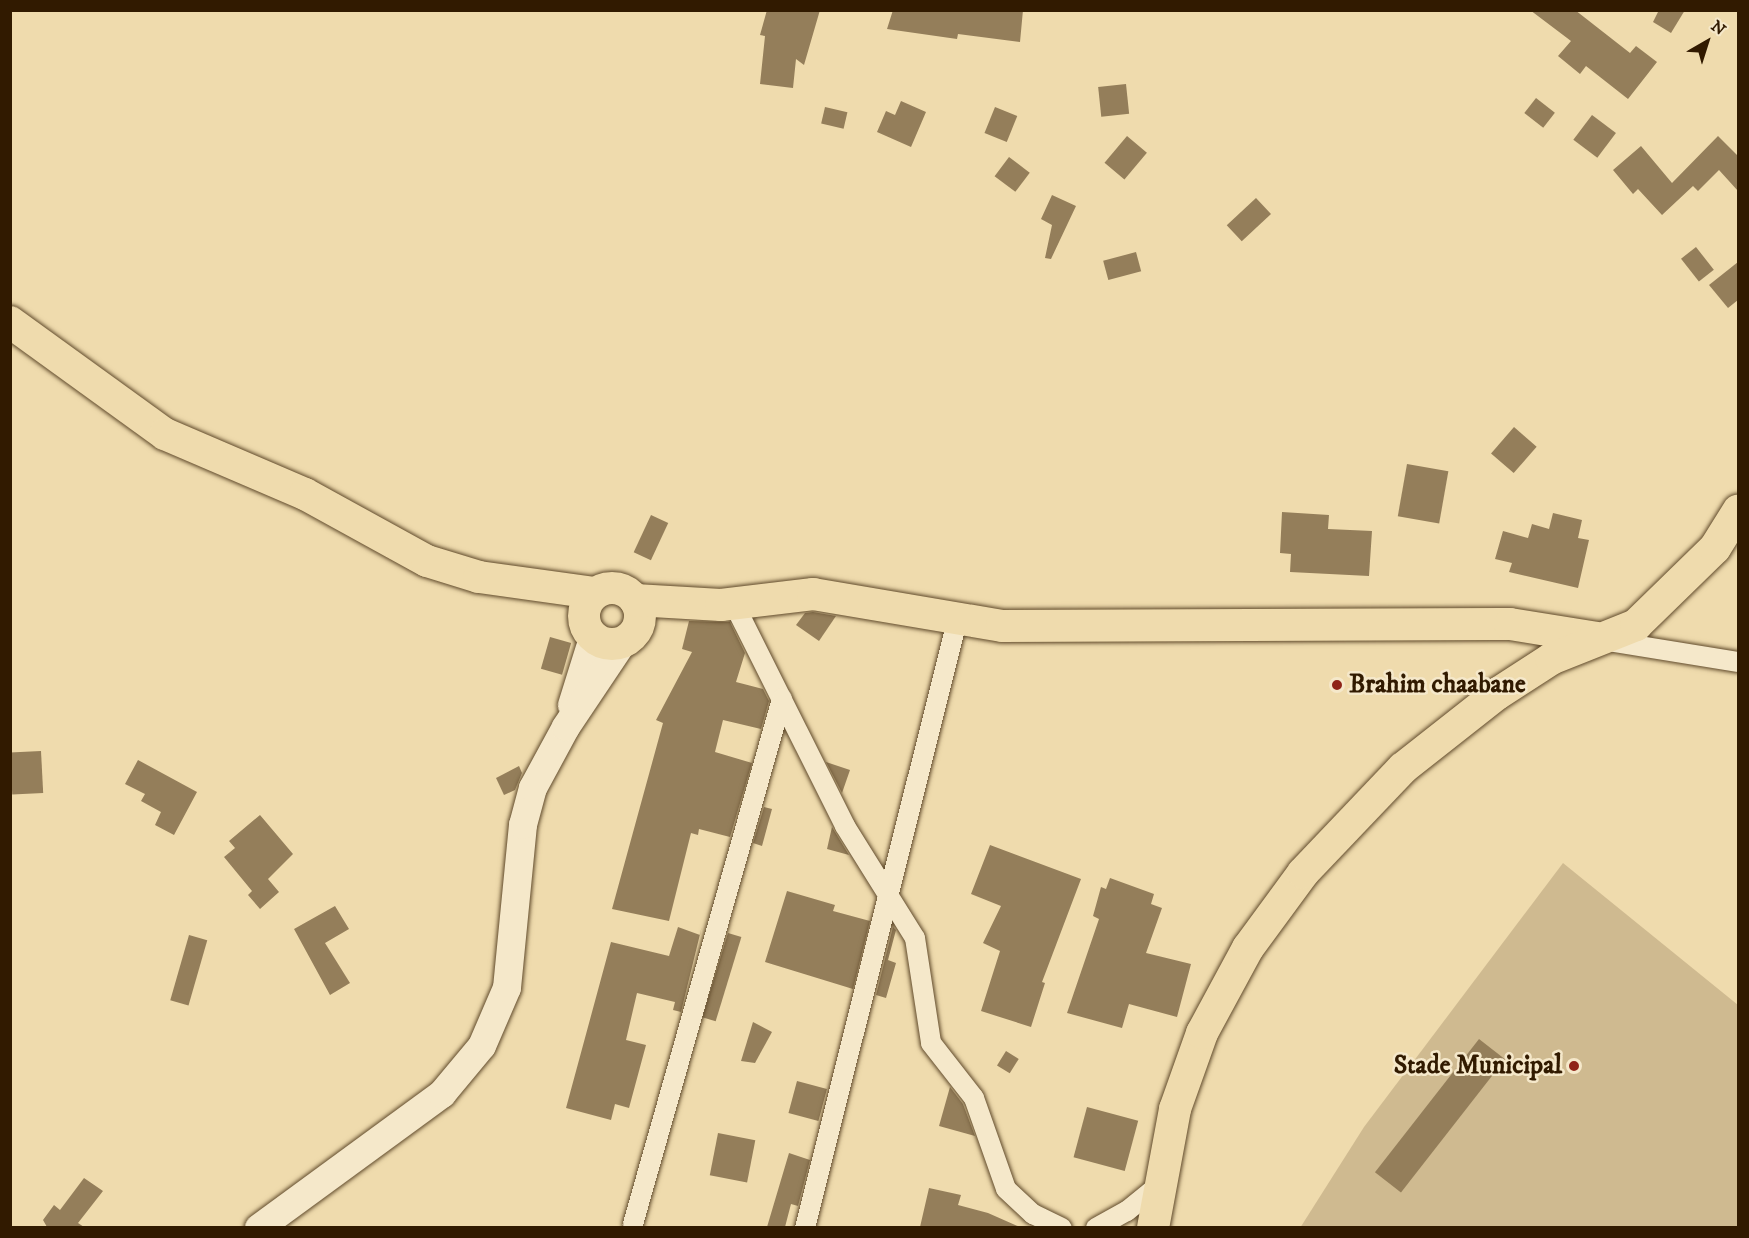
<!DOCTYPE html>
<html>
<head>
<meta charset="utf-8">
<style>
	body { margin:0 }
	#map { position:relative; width:1749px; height:1238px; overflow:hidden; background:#efdbad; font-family:"IM FELL DW Pica",serif }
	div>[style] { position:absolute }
	.green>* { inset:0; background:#cfba90 }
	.building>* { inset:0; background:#947e5a; transform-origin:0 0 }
	.roads { filter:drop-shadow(0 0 2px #604a2b) drop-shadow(0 0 2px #604a2b) }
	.street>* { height:20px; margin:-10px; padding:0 10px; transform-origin:10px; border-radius:10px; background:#f5e8ca }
	.secondary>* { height:28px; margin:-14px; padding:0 14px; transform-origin:14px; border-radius:14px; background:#f5e8ca }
	.primary>* { height:32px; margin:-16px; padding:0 16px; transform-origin:16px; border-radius:16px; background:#efdbad }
	.primary>.ring { margin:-16px; padding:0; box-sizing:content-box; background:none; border:32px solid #efdbad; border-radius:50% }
	.dots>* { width:16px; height:16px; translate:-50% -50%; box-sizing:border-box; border:3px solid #f5e8ca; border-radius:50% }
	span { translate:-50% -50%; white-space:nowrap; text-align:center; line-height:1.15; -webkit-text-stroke:5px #f5e8ca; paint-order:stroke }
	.poi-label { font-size:26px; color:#311a00; font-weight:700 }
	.left { translate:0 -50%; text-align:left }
	.right { translate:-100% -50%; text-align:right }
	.frame { position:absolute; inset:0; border:12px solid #311a00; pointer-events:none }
	.north { position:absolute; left:1677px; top:12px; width:60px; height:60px; -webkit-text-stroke:4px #f5e8ca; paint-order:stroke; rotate:39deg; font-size:16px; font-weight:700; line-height:24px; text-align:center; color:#311a00 }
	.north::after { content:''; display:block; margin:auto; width:21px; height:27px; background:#311a00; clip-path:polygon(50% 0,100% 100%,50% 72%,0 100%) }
</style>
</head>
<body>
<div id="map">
	<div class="green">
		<div style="clip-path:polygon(1563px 863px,1738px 1005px,1738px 1227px,1300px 1228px,1364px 1127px)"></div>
	</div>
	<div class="building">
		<div style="clip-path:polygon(767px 10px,820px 10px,804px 65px,796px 59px,793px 88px,760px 84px,765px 36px,760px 35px)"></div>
		<div style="clip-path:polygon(893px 10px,1023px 10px,1020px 42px,958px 34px,957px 39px,887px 29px)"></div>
		<div style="clip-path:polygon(1530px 10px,1575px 10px,1630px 53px,1636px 46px,1657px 62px,1628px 99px,1586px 66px,1580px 74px,1558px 56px,1571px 41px)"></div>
		<div style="clip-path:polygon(1659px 10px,1685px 10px,1671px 33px,1653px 22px)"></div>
		<div style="left:1126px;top:84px;width:30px;height:28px;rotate:84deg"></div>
		<div style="left:1536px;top:98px;width:24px;height:19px;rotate:38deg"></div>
		<div style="clip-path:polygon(901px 101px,926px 112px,911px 147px,877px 132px,886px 111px,895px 115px)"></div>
		<div style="left:825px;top:107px;width:23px;height:17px;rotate:13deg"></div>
		<div style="left:995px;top:107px;width:24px;height:28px;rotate:22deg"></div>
		<div style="left:1592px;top:115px;width:30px;height:31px;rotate:37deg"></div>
		<div style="left:1127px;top:136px;width:26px;height:35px;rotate:40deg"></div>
		<div style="clip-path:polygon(1718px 136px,1738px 156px,1738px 191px,1719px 170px,1698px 191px,1693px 186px,1662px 215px,1638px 189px,1633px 194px,1613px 170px,1641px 146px,1672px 183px)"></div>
		<div style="left:1009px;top:157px;width:26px;height:24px;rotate:37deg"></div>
		<div style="clip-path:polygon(1052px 195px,1076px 206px,1051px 259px,1045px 258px,1052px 225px,1041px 219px)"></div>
		<div style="left:1256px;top:198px;width:22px;height:40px;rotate:47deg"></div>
		<div style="left:1696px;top:247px;width:29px;height:19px;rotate:52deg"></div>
		<div style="left:1136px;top:252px;width:20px;height:34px;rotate:75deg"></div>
		<div style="clip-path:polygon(1738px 262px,1738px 300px,1728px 308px,1709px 285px)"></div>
		<div style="left:1514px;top:427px;width:30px;height:35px;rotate:41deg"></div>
		<div style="left:1407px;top:464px;width:42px;height:53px;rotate:10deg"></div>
		<div style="clip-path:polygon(1282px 512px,1329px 515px,1328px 529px,1372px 531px,1369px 576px,1290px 572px,1291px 554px,1280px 553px)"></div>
		<div style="clip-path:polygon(1553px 513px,1582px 520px,1578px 538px,1589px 540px,1578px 588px,1509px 572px,1512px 563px,1495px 559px,1503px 531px,1528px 538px,1532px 524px,1549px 529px)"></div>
		<div style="left:651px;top:515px;width:19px;height:41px;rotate:25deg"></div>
		<div style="clip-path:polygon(813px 612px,836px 616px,819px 641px,796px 625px,805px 613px)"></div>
		<div style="clip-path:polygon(689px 621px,730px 622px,745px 653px,736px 682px,763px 689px,769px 701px,761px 729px,723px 720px,715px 752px,752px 763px,730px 837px,699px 829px,698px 835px,691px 833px,669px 921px,612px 909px,663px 723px,656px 720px,692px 652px,682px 649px)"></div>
		<div style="left:550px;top:637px;width:22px;height:33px;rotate:16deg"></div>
		<div style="left:41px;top:751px;width:42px;height:31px;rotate:87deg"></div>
		<div style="clip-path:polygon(138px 760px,197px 792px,174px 835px,155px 825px,161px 812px,141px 801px,145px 794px,125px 784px)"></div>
		<div style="clip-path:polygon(826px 762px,850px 770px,842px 793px)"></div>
		<div style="clip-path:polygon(519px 766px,522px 773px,515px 790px,504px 795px,496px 778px)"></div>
		<div style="clip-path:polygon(764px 807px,772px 809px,762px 846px,753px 843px)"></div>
		<div style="clip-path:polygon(260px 815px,293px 854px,268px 879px,279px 892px,260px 909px,248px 895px,252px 891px,224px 857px,235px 848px,229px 841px)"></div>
		<div style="clip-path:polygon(832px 827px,835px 832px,849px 855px,827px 849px)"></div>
		<div style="clip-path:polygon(990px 845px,1081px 879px,1042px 982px,1045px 983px,1031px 1027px,981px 1011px,1000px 951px,983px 943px,1001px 906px,971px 894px)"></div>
		<div style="clip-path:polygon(1110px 878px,1154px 894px,1151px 904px,1162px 908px,1146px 953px,1191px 964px,1177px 1017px,1129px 1004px,1122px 1028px,1067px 1013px,1099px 919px,1093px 916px,1101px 887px,1106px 889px)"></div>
		<div style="clip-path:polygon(787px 891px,835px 905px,833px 911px,870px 921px,853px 989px,765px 962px)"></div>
		<div style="clip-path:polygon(335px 906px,349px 929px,325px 943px,350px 983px,330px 995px,294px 929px)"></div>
		<div style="clip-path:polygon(702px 926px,681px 1012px,673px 1010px,675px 1002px,637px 993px,626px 1040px,646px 1045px,629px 1108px,615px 1104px,611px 1120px,566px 1108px,611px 942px,669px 956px,678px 927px,700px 935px)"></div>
		<div style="clip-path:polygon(893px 927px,896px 930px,888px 960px,896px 963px,886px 998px,876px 995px)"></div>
		<div style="left:728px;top:933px;width:14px;height:88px;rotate:17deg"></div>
		<div style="left:189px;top:935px;width:19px;height:68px;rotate:16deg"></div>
		<div style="clip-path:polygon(753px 1022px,772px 1032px,755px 1063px,741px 1061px)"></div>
		<div style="left:1479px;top:1039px;width:33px;height:169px;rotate:38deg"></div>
		<div style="left:1006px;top:1051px;width:15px;height:17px;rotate:32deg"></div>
		<div style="left:797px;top:1081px;width:31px;height:33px;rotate:15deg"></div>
		<div style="clip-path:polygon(950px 1087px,963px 1104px,975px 1136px,939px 1126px)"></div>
		<div style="left:1087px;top:1107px;width:53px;height:52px;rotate:15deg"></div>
		<div style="left:718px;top:1133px;width:38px;height:43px;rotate:11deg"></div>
		<div style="clip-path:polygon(789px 1153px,810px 1160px,798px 1206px,791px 1204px,785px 1227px,767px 1227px)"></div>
		<div style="clip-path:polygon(84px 1178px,103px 1191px,78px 1223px,84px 1227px,47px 1227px,43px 1220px,54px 1205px,60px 1210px)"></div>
		<div style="clip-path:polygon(929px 1188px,961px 1195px,958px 1205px,988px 1213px,1020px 1227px,920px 1227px)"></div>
	</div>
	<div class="roads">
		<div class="street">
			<div style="left:734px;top:604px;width:248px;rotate:63.4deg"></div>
			<div style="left:845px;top:826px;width:132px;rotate:58deg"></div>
			<div style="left:915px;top:938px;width:106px;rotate:81.3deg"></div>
			<div style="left:931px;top:1043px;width:70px;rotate:52deg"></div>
			<div style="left:974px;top:1098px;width:96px;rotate:70.6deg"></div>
			<div style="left:1006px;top:1189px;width:37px;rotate:43deg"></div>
			<div style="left:1033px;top:1214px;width:32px;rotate:26deg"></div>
			<div style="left:1602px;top:640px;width:138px;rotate:9.2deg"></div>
			<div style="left:633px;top:1224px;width:546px;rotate:-74.16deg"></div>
			<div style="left:805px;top:1228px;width:626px;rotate:-75.94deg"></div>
			<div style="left:1096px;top:1228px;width:35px;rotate:-29deg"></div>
			<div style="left:1127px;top:1211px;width:40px;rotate:-39deg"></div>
		</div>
		<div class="secondary">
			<div style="left:572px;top:705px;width:70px;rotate:-72.6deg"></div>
			<div style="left:259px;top:1228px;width:227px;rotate:-36.2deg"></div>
			<div style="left:442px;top:1094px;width:62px;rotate:-50.2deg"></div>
			<div style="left:482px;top:1046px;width:63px;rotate:-66.7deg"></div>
			<div style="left:507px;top:988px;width:164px;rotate:-84.4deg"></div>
			<div style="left:523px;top:825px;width:38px;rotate:-75deg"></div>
			<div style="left:533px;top:788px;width:69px;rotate:-61.6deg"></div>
			<div style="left:566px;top:727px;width:102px;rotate:-56.2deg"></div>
		</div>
		<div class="primary">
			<div style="left:10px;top:322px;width:191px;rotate:35.9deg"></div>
			<div style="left:165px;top:434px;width:152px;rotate:23.2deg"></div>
			<div style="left:305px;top:494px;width:139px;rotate:28.8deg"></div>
			<div style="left:427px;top:561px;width:54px;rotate:17.1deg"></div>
			<div style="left:479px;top:577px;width:117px;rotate:7.9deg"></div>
			<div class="ring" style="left:584px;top:588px;width:24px;height:24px"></div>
			<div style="left:635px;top:600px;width:86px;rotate:3.3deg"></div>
			<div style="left:721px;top:605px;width:93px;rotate:-6.8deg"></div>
			<div style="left:813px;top:594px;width:192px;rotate:9.6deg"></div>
			<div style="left:1002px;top:626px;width:508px;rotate:-0.23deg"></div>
			<div style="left:1510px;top:624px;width:87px;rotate:9.2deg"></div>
			<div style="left:1153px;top:1228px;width:121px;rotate:-79.5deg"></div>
			<div style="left:1175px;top:1109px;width:81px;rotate:-70.4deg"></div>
			<div style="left:1202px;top:1033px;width:97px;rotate:-61.6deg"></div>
			<div style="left:1248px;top:948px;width:93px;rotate:-53.7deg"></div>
			<div style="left:1303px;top:873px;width:145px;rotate:-46.4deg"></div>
			<div style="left:1403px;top:768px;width:120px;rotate:-38.2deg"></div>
			<div style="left:1497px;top:694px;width:64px;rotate:-32.9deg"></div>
			<div style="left:1551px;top:659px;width:92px;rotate:-21.8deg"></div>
			<div style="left:1636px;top:625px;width:110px;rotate:-44.3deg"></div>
			<div style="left:1715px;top:548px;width:44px;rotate:-58.1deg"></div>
		</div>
	</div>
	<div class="dots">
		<div style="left:1337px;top:685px;background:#8f2418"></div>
		<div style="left:1574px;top:1066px;background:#8f2418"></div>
	</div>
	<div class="poi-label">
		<span class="left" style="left:1349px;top:685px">Brahim chaabane</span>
		<span class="right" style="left:1562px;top:1066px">Stade Municipal</span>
	</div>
	<div class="frame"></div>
	<div class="north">N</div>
</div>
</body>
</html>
